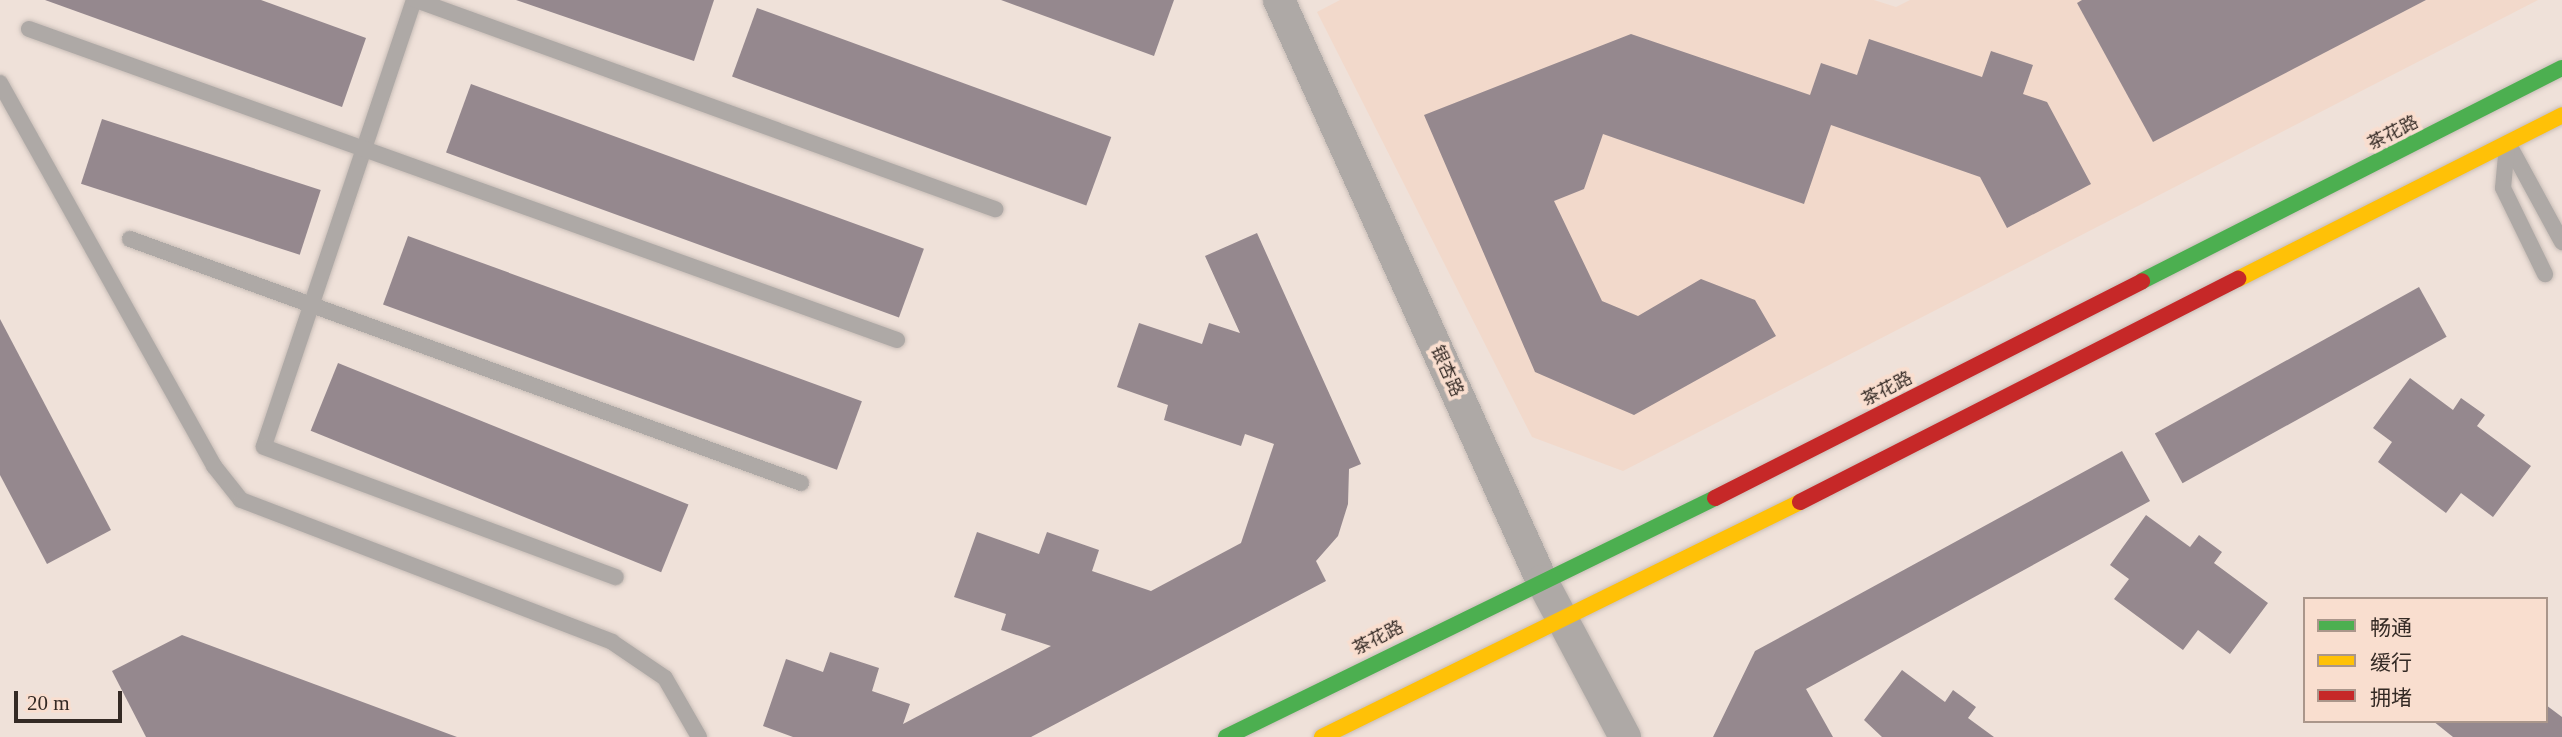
<!DOCTYPE html>
<html>
<head>
<meta charset="utf-8">
<style>
	body { margin:0 }
	#map { position:relative; width:2562px; height:737px; overflow:hidden; background:#efe1d9; font-family:"Times New Roman","Noto Sans SC",serif }
	div>[style] { position:absolute }
	.built>* { inset:0; background:#f2d9cb }
	.building>* { inset:0; background:#95888e; transform-origin:0 0 }
	.roads { filter:drop-shadow(0 0 2px #c8bdb7) drop-shadow(0 0 2px #c8bdb7) }
	.lane>* { height:16px; margin:-8px; padding:0 8px; transform-origin:8px; border-radius:8px; background:#aea9a6 }
	.street>* { height:32px; margin:-16px; padding:0 16px; transform-origin:16px; border-radius:16px; background:#aea9a6 }
	.fast>* { height:16px; margin:-8px; padding:0 8px; transform-origin:8px; border-radius:8px; background:#4caf50 }
	.slow>* { height:16px; margin:-8px; padding:0 8px; transform-origin:8px; border-radius:8px; background:#ffc107 }
	.jam>* { height:16px; margin:-8px; padding:0 8px; transform-origin:8px; border-radius:8px; background:#c62828 }
	span { translate:-50% -50%; white-space:nowrap; text-align:center; line-height:1.15; -webkit-text-stroke:7px #f9decf; paint-order:stroke }
	.street-label { font-size:18px; color:#342a25 }
	.legend { position:absolute; left:2303px; top:597px; width:245px; height:126px; box-sizing:border-box; background:#f9decf; border:2px solid #aa968b; margin:0; padding:9px 12px; list-style:none; font-size:21px; color:#342a25 }
	.legend li { display:flex; align-items:center; gap:14px; height:35px }
	.legend b { width:35px; border:2px solid #aa968b }
	.scale { position:absolute; left:14px; top:691px; width:108px; height:32px; box-sizing:border-box; border:4px solid #342a25; border-top:0; padding-left:9px; font-size:21px; line-height:24px; white-space:nowrap; color:#342a25; -webkit-text-stroke:5px #f9decf; paint-order:stroke }
</style>
</head>
<body>
<div id="map">
	<div class="built">
		<div style="clip-path:polygon(1340px 0,1874px 0,1896px 7px,1910px 0,2538px 0,1623px 471px,1532px 437px,1317px 12px)"></div>
	</div>
	<div class="building">
		<div style="clip-path:polygon(45px 0,261px 0,366px 38px,342px 107px)"></div>
		<div style="clip-path:polygon(516px 0,714px 0,694px 61px)"></div>
		<div style="clip-path:polygon(1001px 0,1174px 0,1154px 56px)"></div>
		<div style="clip-path:polygon(2082px 0,2426px 0,2153px 142px,2077px 3px)"></div>
		<div style="left:757px;top:8px;width:377px;height:73px;rotate:20deg"></div>
		<div style="clip-path:polygon(1631px 34px,1810px 95px,1821px 63px,1857px 75px,1869px 39px,1982px 77px,1991px 51px,2033px 65px,2023px 94px,2047px 102px,2091px 184px,2007px 228px,1980px 177px,1831px 125px,1804px 204px,1603px 134px,1584px 189px,1554px 201px,1602px 301px,1638px 316px,1701px 279px,1755px 300px,1776px 336px,1634px 415px,1535px 372px,1424px 115px)"></div>
		<div style="left:471px;top:84px;width:482px;height:73px;rotate:20deg"></div>
		<div style="left:102px;top:119px;width:230px;height:68px;rotate:18deg"></div>
		<div style="clip-path:polygon(1257px 233px,1361px 464px,1349px 469px,1348px 504px,1338px 536px,1316px 561px,1326px 581px,1031px 737px,793px 737px,763px 726px,786px 659px,823px 672px,830px 652px,879px 668px,872px 691px,910px 704px,903px 724px,1051px 646px,1001px 630px,1006px 614px,954px 597px,977px 532px,1039px 554px,1047px 532px,1099px 550px,1092px 571px,1151px 591px,1241px 543px,1274px 444px,1245px 434px,1241px 446px,1164px 420px,1168px 405px,1117px 387px,1139px 323px,1202px 344px,1209px 323px,1240px 333px,1205px 256px)"></div>
		<div style="left:408px;top:236px;width:483px;height:73px;rotate:20deg"></div>
		<div style="left:2419px;top:287px;width:57px;height:302px;rotate:61deg"></div>
		<div style="clip-path:polygon(0 319px,111px 530px,47px 564px,0 475px)"></div>
		<div style="left:338px;top:363px;width:378px;height:73px;rotate:22deg"></div>
		<div style="clip-path:polygon(2410px 378px,2453px 410px,2461px 398px,2485px 415px,2477px 426px,2531px 466px,2493px 517px,2461px 493px,2446px 513px,2378px 462px,2392px 442px,2373px 428px)"></div>
		<div style="clip-path:polygon(2122px 451px,2150px 501px,1806px 689px,1833px 737px,1713px 737px,1755px 651px)"></div>
		<div style="clip-path:polygon(2146px 515px,2190px 547px,2199px 535px,2222px 552px,2214px 563px,2268px 603px,2230px 654px,2198px 630px,2183px 650px,2114px 599px,2129px 579px,2110px 565px)"></div>
		<div style="clip-path:polygon(182px 635px,457px 737px,146px 737px,112px 671px)"></div>
		<div style="clip-path:polygon(1902px 670px,1945px 702px,1953px 690px,1976px 707px,1968px 718px,1994px 737px,1882px 737px,1864px 720px)"></div>
		<div style="clip-path:polygon(2546px 705px,2562px 717px,2562px 737px,2453px 737px,2433px 721px,2546px 721px)"></div>
	</div>
	<div class="roads">
		<div class="lane">
			<div style="left:414px;top:0;width:471px;rotate:108.6deg"></div>
			<div style="left:264px;top:447px;width:375px;rotate:20.3deg"></div>
			<div style="left:416px;top:0;width:616px;rotate:19.85deg"></div>
			<div style="left:29px;top:29px;width:922px;rotate:19.71deg"></div>
			<div style="left:0;top:83px;width:439px;rotate:60.8deg"></div>
			<div style="left:214px;top:466px;width:43px;rotate:51.5deg"></div>
			<div style="left:241px;top:500px;width:397px;rotate:20.9deg"></div>
			<div style="left:612px;top:642px;width:64px;rotate:34.2deg"></div>
			<div style="left:665px;top:678px;width:68px;rotate:60deg"></div>
			<div style="left:2508px;top:143px;width:113px;rotate:61.4deg"></div>
			<div style="left:2507px;top:145px;width:43px;rotate:95.3deg"></div>
			<div style="left:2503px;top:188px;width:96px;rotate:64deg"></div>
			<div style="left:130px;top:239px;width:714px;rotate:19.98deg"></div>
		</div>
		<div class="street">
			<div style="left:1279px;top:0;width:638px;rotate:65.65deg"></div>
			<div style="left:1542px;top:581px;width:177px;rotate:62deg"></div>
		</div>
		<div class="fast">
			<div style="left:2142px;top:281px;width:471px;rotate:-26.9deg"></div>
			<div style="left:1226px;top:737px;width:544px;rotate:-26.05deg"></div>
		</div>
		<div class="slow">
			<div style="left:2238px;top:279px;width:363px;rotate:-26.8deg"></div>
			<div style="left:1322px;top:737px;width:533px;rotate:-26.18deg"></div>
		</div>
		<div class="jam">
			<div style="left:1715px;top:498px;width:479px;rotate:-26.9deg"></div>
			<div style="left:1800px;top:502px;width:492px;rotate:-27deg"></div>
		</div>
	</div>
	<div class="street-label">
		<span style="left:2393px;top:133px;rotate:-27deg">茶花路</span>
		<span style="left:1447px;top:371px;rotate:66deg">银杏路</span>
		<span style="left:1887px;top:389px;rotate:-27deg">茶花路</span>
		<span style="left:1378px;top:638px;rotate:-27deg">茶花路</span>
	</div>
	<ul class="legend">
	<li><b style="height:9px;background:#4caf50"></b>畅通</li>
	<li><b style="height:9px;background:#ffc107"></b>缓行</li>
	<li><b style="height:9px;background:#c62828"></b>拥堵</li>
	</ul>
	<div class="scale">20 m</div>
</div>
</body>
</html>
